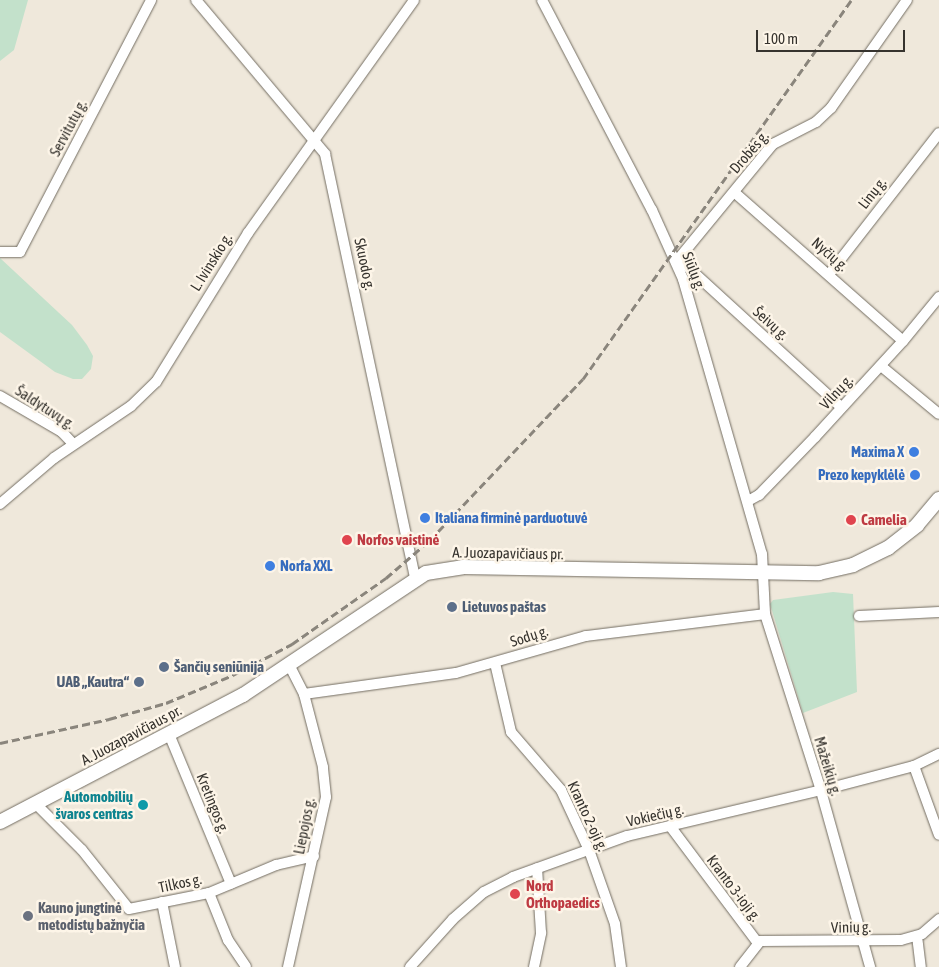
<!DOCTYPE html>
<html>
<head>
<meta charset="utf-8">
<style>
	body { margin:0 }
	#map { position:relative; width:939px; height:967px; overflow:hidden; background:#efe8db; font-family:"Asap Condensed",sans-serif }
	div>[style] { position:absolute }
	.green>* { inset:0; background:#c3e1cb }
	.roads { filter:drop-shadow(0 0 1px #736d62) drop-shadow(0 0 1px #736d62) }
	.minor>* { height:10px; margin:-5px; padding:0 5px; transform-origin:5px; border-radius:5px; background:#fff }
	.secondary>* { height:14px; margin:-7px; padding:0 7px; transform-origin:7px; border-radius:7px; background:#fff }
	.rail>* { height:3px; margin-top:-1.5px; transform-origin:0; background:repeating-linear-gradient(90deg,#8a857c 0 8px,transparent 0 12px) }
	.dots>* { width:14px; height:14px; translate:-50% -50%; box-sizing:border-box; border:2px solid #fdf5e8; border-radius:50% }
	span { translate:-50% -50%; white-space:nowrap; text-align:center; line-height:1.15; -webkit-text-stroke:5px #fdf5e8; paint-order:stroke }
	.street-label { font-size:15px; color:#36332e }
	.shop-label { font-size:15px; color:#366cbe; font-weight:700 }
	.right { translate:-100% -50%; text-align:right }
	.left { translate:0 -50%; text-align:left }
	.health-label { font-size:15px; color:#be3a42; font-weight:700 }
	.service-label { font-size:15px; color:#4e5e75; font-weight:700 }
	.culture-label { font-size:15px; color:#0d838f; font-weight:700 }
	.worship-label { font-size:15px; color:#5b616d; font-weight:700 }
	.scale { position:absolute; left:756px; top:30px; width:149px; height:22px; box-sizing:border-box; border:2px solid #36332e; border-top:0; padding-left:6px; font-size:15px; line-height:18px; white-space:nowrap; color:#36332e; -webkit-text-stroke:4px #fdf5e8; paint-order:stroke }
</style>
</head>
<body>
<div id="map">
	<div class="green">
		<div style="clip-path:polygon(0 0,28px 0,14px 50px,0 61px)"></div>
		<div style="clip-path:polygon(0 258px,72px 325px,87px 345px,93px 356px,91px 369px,82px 379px,73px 379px,55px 372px,0 332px)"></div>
		<div style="clip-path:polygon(833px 592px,853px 594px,857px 692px,803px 713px,770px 604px,773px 600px)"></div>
	</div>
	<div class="roads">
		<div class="minor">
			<div style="left:196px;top:0;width:201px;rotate:50deg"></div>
			<div style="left:325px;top:154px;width:433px;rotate:78deg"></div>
			<div style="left:542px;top:0;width:237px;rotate:62.4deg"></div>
			<div style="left:652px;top:210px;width:76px;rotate:65.8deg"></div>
			<div style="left:683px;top:279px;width:286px;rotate:74deg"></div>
			<div style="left:762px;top:554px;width:60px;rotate:87.1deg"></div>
			<div style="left:765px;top:614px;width:186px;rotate:72.4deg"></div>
			<div style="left:821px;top:791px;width:183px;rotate:74.4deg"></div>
			<div style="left:734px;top:192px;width:225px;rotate:41.4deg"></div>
			<div style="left:0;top:252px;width:20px"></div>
			<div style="left:20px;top:252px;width:284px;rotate:-62.5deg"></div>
			<div style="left:680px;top:260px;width:218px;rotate:42.4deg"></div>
			<div style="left:676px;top:262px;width:153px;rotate:-50.6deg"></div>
			<div style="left:773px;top:144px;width:48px;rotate:-27.1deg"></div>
			<div style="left:816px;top:122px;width:21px;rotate:-43deg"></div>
			<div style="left:831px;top:108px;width:132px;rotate:-54.9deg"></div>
			<div style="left:830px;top:273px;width:177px;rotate:-52.1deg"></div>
			<div style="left:881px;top:366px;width:75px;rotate:39.6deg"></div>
			<div style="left:0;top:396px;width:72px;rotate:30.1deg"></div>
			<div style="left:62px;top:432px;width:16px;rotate:47deg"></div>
			<div style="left:748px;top:501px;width:13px;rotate:-29deg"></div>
			<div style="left:759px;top:495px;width:81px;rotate:-46deg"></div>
			<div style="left:815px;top:437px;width:130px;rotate:-47.5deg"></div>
			<div style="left:903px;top:341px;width:57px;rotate:-50.7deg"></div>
			<div style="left:0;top:504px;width:71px;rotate:-40.4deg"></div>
			<div style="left:54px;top:458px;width:93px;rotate:-34deg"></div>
			<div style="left:131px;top:406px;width:35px;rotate:-44deg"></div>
			<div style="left:156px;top:382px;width:175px;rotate:-58.3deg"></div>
			<div style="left:248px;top:233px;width:286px;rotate:-54.5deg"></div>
			<div style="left:859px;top:616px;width:80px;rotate:-2.9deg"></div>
			<div style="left:495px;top:663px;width:71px;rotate:76.9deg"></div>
			<div style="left:511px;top:732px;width:77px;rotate:49.2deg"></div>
			<div style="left:561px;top:790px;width:66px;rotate:65deg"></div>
			<div style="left:589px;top:850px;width:78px;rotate:70.6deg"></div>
			<div style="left:615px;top:924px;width:43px;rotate:82.1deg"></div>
			<div style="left:304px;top:694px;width:153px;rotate:-7.9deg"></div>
			<div style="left:456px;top:673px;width:135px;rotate:-15.9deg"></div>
			<div style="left:586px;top:636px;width:180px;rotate:-7deg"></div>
			<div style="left:169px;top:734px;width:162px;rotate:67.5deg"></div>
			<div style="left:914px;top:766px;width:73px;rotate:70.1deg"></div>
			<div style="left:35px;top:803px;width:66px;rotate:45deg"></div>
			<div style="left:82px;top:850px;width:75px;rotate:51.5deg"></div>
			<div style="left:129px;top:909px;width:82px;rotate:-11.3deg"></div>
			<div style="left:209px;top:893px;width:73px;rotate:-22.7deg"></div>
			<div style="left:276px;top:865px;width:39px;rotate:-13deg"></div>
			<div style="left:670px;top:826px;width:146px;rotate:53.1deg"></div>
			<div style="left:209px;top:893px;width:51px;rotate:68deg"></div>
			<div style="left:228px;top:940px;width:32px;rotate:56deg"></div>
			<div style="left:162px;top:902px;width:66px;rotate:78.7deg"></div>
			<div style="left:917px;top:936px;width:31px;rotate:83deg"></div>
			<div style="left:288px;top:967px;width:174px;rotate:-77.4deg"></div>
			<div style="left:326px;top:797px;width:30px;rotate:-96deg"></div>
			<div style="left:323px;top:767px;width:75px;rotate:-104.6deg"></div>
			<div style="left:304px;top:694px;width:33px;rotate:-117deg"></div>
			<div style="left:410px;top:967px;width:64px;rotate:-48.1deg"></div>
			<div style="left:453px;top:919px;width:41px;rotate:-41.1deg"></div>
			<div style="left:484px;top:892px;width:33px;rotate:-27deg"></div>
			<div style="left:513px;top:877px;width:121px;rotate:-19.8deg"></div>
			<div style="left:627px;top:836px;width:213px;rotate:-13.3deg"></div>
			<div style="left:834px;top:787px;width:83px;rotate:-14.7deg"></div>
			<div style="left:914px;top:766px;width:28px;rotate:-26deg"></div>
			<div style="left:534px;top:967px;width:35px;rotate:-78deg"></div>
			<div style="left:541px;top:933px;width:65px;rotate:-93.5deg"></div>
			<div style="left:740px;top:967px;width:33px;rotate:-52deg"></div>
			<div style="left:760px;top:941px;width:141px;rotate:-0.4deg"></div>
			<div style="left:901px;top:940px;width:22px;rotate:-16deg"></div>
			<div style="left:922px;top:934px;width:23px;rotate:-41deg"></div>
		</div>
		<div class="secondary">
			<div style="left:0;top:822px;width:274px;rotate:-27.6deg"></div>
			<div style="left:243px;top:695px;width:220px;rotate:-33.7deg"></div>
			<div style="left:426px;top:573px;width:37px;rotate:-9deg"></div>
			<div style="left:463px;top:567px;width:356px;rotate:1deg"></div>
			<div style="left:819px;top:573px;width:35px;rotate:-13deg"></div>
			<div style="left:853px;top:565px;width:39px;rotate:-26deg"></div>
			<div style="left:888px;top:548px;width:37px;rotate:-38deg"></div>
			<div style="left:917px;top:525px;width:34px;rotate:-50deg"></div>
		</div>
	</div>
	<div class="rail">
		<div style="left:0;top:743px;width:112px;rotate:-12.4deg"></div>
		<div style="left:109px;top:719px;width:59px;rotate:-15.7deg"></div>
		<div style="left:166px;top:703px;width:73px;rotate:-22.7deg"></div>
		<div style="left:233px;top:675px;width:67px;rotate:-27.7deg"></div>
		<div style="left:292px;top:644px;width:115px;rotate:-35.1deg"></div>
		<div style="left:386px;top:578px;width:58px;rotate:-40.8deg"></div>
		<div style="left:430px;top:540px;width:222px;rotate:-46.5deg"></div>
		<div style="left:583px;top:379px;width:464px;rotate:-54.7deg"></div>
	</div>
	<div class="dots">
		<div style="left:914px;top:452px;background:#3f7fe0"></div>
		<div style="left:915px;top:475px;background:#3f7fe0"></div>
		<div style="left:425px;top:518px;background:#3f7fe0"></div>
		<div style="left:851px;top:520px;background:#e0444e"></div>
		<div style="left:347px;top:540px;background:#e0444e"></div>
		<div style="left:270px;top:566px;background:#3f7fe0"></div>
		<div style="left:452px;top:607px;background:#5c6f8a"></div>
		<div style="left:164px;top:667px;background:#5c6f8a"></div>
		<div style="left:139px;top:682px;background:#5c6f8a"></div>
		<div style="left:143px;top:805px;background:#0f9aa8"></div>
		<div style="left:515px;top:894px;background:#e0444e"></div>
		<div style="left:28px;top:916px;background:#6b7280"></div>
	</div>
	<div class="street-label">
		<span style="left:68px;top:128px;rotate:-62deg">Servitutų g.</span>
		<span style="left:749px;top:152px;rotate:-49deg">Drobės g.</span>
		<span style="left:872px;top:193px;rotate:-52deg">Linų g.</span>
		<span style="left:830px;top:254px;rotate:41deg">Nyčių g.</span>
		<span style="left:211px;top:262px;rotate:-58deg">L. Ivinskio g.</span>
		<span style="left:365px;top:264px;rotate:78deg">Skuodo g.</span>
		<span style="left:694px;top:271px;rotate:69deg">Siūlų g.</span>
		<span style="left:771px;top:323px;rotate:42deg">Šeivų g.</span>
		<span style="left:836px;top:392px;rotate:-47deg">Vilnų g.</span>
		<span style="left:45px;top:407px;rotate:33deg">Šaldytuvų g.</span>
		<span style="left:508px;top:553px;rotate:1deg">A. Juozapavičiaus pr.</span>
		<span style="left:529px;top:636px;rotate:-18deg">Sodų g.</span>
		<span style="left:131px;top:735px;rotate:-28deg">A. Juozapavičiaus pr.</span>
		<span style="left:828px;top:766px;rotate:73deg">Mažeikių g.</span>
		<span style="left:213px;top:803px;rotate:68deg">Kretingos g.</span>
		<span style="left:655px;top:815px;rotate:-13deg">Vokiečių g.</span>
		<span style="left:588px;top:816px;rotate:65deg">Kranto 2-oji g.</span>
		<span style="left:304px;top:826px;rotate:-79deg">Liepojos g.</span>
		<span style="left:180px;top:883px;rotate:-12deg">Tilkos g.</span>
		<span style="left:734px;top:888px;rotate:53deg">Kranto 3-ioji g.</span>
		<span style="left:851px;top:927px;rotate:-1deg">Vinių g.</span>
	</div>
	<div class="shop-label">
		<span class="right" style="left:904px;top:452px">Maxima X</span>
		<span class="right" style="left:905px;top:475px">Prezo kepyklėlė</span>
		<span class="left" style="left:435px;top:518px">Italiana firminė parduotuvė</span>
		<span class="left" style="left:280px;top:566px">Norfa XXL</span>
	</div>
	<div class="health-label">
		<span class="left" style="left:861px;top:520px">Camelia</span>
		<span class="left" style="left:357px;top:540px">Norfos vaistinė</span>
		<span class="left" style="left:526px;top:894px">Nord<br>Orthopaedics</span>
	</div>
	<div class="service-label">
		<span class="left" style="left:462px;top:607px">Lietuvos paštas</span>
		<span class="left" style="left:174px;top:667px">Šančių seniūnija</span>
		<span class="right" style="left:129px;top:682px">UAB „Kautra“</span>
	</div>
	<div class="culture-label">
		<span class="right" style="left:133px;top:805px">Automobilių<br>švaros centras</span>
	</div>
	<div class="worship-label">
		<span class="left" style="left:38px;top:916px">Kauno jungtinė<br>metodistų bažnyčia</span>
	</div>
	<div class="scale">100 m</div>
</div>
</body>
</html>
